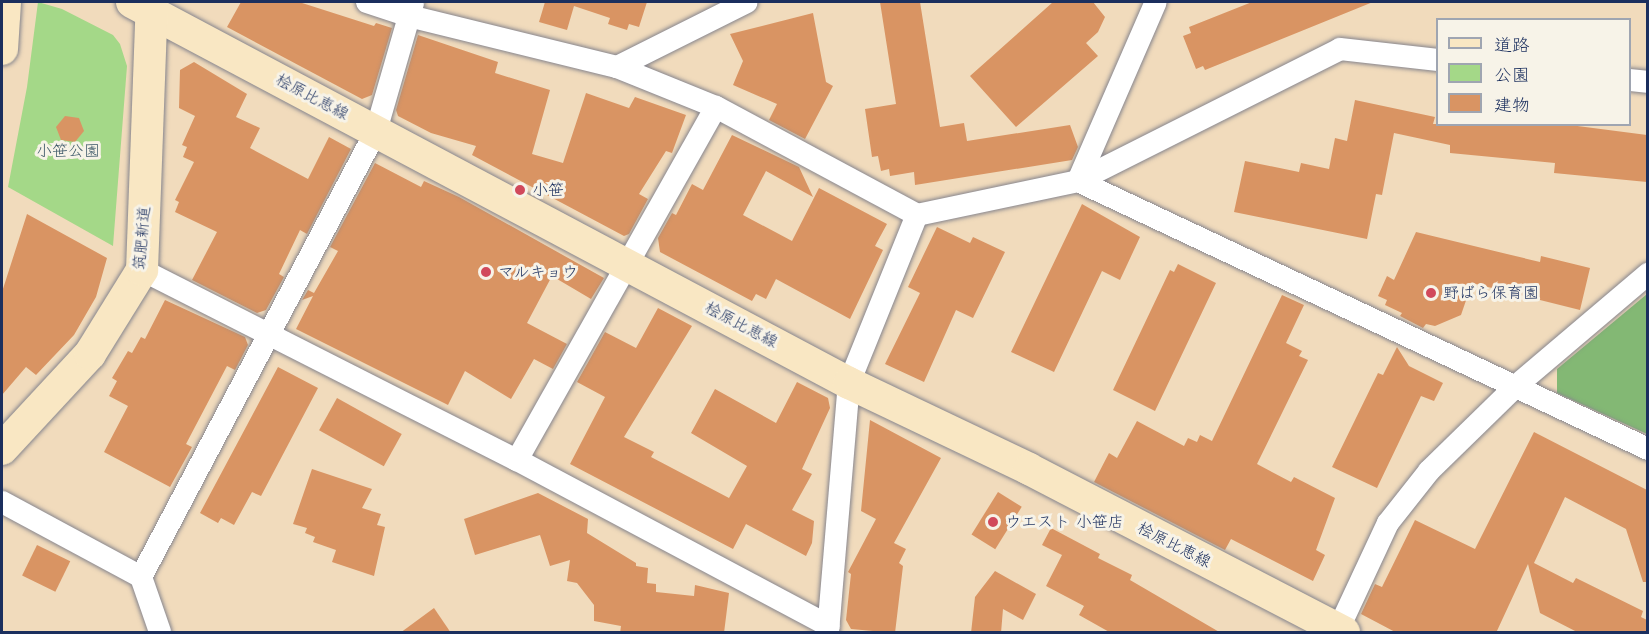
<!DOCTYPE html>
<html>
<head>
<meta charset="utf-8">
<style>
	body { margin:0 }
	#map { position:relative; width:1649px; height:634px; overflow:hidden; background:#f1dbbc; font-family:"Shantell Sans","Klee One",sans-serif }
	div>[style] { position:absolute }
	.green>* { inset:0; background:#a4d888 }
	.forest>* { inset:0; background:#83b874 }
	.building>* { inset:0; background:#d99463; transform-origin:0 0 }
	.roads { filter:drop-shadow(0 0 2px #86858d) drop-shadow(0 0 2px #86858d) }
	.street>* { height:22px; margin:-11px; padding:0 11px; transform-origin:11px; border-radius:11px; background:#fff }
	.secondary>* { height:32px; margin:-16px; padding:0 16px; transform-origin:16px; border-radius:16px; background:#f9e7c3 }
	.dots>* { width:16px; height:16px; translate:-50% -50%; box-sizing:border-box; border:3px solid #f7f3e8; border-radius:50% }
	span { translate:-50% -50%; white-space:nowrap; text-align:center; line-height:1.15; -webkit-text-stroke:6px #f7f3e8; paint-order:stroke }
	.street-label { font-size:16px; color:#1b2f5e }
	.park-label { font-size:16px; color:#3d5968 }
	.poi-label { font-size:16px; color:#1b2f5e }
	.left { translate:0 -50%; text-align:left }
	.frame { position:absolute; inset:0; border:3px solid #1b2f5e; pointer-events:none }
	.legend { position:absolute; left:1436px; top:18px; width:195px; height:108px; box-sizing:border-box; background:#f7f3e8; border:2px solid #9fa5b1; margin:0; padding:8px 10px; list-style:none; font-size:18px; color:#1b2f5e }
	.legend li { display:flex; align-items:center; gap:12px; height:30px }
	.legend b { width:30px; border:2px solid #9fa5b1 }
</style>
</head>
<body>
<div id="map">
	<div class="green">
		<div style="clip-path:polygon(38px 2px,62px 9px,113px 35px,120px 44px,127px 66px,113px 246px,8px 187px,27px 87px)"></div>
	</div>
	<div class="forest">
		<div style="clip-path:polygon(1647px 294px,1647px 434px,1557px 393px,1557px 369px)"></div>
	</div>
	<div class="building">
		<div style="clip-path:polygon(241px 2px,299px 2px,374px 26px,376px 23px,392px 28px,372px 95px,362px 99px,227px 27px)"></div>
		<div style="clip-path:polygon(545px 2px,647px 2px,639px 27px,629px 24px,627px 30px,608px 24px,610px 18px,574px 6px,567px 30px,539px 22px)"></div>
		<div style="clip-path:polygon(880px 2px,920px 2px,940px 127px,964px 123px,967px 141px,1070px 125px,1078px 147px,1072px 160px,915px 185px,914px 172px,890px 176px,889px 169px,881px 171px,878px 156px,872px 157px,865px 109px,896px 104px)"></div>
		<div style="clip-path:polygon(1053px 2px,1093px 2px,1105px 17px,1098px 32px,1086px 43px,1098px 56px,1016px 127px,970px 76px)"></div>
		<div style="clip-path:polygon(1252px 2px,1373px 2px,1205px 70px,1203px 66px,1196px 69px,1183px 36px,1191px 33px,1189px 27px)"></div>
		<div style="clip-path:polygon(813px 13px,826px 82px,833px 86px,805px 139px,769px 120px,777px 104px,733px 85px,743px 61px,730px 34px)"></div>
		<div style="clip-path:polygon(418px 35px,498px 62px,495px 73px,550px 90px,532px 154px,563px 163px,586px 93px,629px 108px,635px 97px,686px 115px,672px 153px,666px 151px,639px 194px,648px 199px,629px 234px,624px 236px,472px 155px,476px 146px,431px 133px,398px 116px,396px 110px)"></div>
		<div style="clip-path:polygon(194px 62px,247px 94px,236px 117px,260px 128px,250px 148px,308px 179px,329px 137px,351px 149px,307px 234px,300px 230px,279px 274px,284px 277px,266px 310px,257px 313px,192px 280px,217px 232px,175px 212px,179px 202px,175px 200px,194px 162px,183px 157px,187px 147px,182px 145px,195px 116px,179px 108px,180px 70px)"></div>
		<div style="clip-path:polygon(1355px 100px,1435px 117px,1433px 124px,1562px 124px,1647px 135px,1647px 182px,1554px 173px,1555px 163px,1450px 153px,1450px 145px,1394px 133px,1382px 195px,1376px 194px,1367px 239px,1234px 212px,1245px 161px,1299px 172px,1301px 163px,1329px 169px,1335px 138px,1347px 141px)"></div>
		<div style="clip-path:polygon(65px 116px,79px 118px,84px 131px,75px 142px,61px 140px,56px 127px)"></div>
		<div style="clip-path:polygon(732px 135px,799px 167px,813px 197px,766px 171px,743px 215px,792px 241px,819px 188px,887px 224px,875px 246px,883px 250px,850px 319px,776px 279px,766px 299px,756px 294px,752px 301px,660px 252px,658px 238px,672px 213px,676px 215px,692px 184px,703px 190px)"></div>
		<div style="clip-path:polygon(375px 163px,421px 187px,424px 181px,459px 197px,604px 278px,591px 299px,552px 276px,527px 323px,567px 344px,553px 369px,534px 359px,511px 399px,465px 371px,448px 405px,296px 329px,313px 296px,302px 300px,308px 290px,314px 293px,338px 251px,330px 247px)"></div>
		<div style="clip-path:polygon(1082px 204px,1140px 237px,1120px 280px,1102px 271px,1054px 372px,1011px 352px)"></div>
		<div style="clip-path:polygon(27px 214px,107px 258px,96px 297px,74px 335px,36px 375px,26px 367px,2px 395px,2px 292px)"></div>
		<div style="clip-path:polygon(937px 227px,970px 243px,973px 237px,1005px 252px,973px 318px,956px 310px,924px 382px,885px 364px,920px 293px,908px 287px)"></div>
		<div style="clip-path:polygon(1416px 232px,1540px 262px,1541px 256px,1590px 268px,1580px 310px,1472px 283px,1461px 315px,1435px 326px,1426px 324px,1423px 328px,1400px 316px,1402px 313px,1385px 305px,1387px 300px,1378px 296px,1387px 276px,1394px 280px)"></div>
		<div style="clip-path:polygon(1178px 264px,1216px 283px,1155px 411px,1113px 390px,1170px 270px,1174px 272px)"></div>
		<div style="clip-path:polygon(1282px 295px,1304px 305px,1286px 343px,1302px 351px,1299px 356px,1308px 360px,1257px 464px,1291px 482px,1294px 477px,1335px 498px,1316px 550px,1325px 555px,1313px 581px,1231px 539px,1225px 550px,1094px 482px,1109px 453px,1117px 458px,1137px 421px,1184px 446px,1188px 438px,1197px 442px,1200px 435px,1212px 441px)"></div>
		<div style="clip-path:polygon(165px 300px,245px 337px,248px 345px,235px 370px,227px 366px,186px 444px,192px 447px,170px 487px,104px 452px,128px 406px,109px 396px,117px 381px,112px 378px,128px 351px,132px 353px,141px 337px,145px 339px)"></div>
		<div style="clip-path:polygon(658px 308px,692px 326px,624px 437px,654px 452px,651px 457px,729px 498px,747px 466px,691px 433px,715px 389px,776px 423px,797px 382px,828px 398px,830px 408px,802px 469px,812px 474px,792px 510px,814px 521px,812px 543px,806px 556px,746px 524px,733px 549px,570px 464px,605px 397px,577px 382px,605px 332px,636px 348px)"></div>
		<div style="clip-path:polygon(1397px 347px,1409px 366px,1443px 383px,1434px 401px,1421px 396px,1377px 488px,1332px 467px,1378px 373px,1383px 375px)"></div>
		<div style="clip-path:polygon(278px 367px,318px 388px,261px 496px,252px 492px,234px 525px,221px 518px,218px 523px,200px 513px)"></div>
		<div style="left:337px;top:398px;width:74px;height:37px;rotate:29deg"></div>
		<div style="clip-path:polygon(870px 420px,941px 458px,894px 543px,906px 549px,899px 563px,903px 566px,895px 633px,851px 629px,846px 620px,851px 574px,848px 572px,876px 519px,861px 511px)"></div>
		<div style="clip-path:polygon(1534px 432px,1647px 490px,1647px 582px,1643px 582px,1626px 529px,1565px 497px,1534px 563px,1573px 583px,1576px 578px,1643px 611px,1641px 617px,1647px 620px,1647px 633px,1579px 633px,1540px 613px,1528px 564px,1496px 633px,1397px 633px,1361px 614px,1375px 584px,1382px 587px,1415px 520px,1475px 549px)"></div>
		<div style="clip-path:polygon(312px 469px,372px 489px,362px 508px,381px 514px,377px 525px,385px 527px,374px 576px,332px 562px,336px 550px,313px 542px,315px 537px,305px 533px,307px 528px,293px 524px)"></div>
		<div style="left:998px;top:492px;width:28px;height:50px;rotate:32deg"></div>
		<div style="clip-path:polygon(538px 493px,588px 519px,587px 533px,636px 563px,636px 566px,648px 568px,647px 583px,656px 584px,656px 592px,694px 596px,695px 585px,729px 593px,724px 633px,620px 633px,621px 626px,594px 621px,594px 605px,577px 583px,567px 581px,570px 560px,550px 566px,540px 535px,475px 555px,464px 519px)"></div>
		<div style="clip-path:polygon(1051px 528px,1100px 554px,1098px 558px,1132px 575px,1130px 580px,1221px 633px,1111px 633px,1079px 615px,1084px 606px,1046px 586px,1062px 555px,1042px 545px)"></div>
		<div style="left:37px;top:545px;width:37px;height:34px;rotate:26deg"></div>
		<div style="clip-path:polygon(995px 571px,1036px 594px,1023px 620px,1003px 609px,1001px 633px,971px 633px,975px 597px)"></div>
		<div style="clip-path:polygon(434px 608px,451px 633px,400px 633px)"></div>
	</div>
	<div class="roads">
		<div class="street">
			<div style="left:367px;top:2px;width:44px;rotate:18.4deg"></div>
			<div style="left:409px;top:16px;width:214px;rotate:13.8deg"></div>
			<div style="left:617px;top:67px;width:107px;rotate:22deg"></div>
			<div style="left:716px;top:107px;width:228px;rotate:28.2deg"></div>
			<div style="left:917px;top:215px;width:165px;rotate:-11.9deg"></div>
			<div style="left:1078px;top:181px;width:630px;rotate:25.18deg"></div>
			<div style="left:617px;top:67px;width:145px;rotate:-26.6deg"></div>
			<div style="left:1630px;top:80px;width:18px;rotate:6deg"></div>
			<div style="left:1078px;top:181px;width:293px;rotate:-26.7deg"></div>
			<div style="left:1340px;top:49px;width:99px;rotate:6.4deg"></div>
			<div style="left:1078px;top:181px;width:195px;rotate:-66.5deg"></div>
			<div style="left:142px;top:270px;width:420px;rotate:26.9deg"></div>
			<div style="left:517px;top:460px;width:353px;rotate:28deg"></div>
			<div style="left:517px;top:460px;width:405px;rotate:-60.6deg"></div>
			<div style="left:2px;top:502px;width:158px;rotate:28.3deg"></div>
			<div style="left:141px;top:577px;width:504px;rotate:-62.21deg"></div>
			<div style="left:376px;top:131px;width:133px;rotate:-73.9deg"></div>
			<div style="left:141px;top:577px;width:58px;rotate:70.9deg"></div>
			<div style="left:1338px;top:630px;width:118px;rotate:-65deg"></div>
			<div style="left:1388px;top:523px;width:66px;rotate:-51.7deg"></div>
			<div style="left:1429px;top:471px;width:123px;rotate:-44.3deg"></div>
			<div style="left:1517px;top:385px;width:172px;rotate:-40.3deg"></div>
			<div style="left:828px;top:632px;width:250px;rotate:-85.2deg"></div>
			<div style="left:849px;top:383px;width:181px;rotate:-68deg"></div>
		</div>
		<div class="secondary">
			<div style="left:132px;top:2px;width:812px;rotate:27.99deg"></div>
			<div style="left:849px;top:383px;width:199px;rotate:25.5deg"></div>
			<div style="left:1029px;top:469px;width:355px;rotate:27.4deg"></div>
			<div style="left:2px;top:49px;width:47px;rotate:-86.3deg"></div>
			<div style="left:2px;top:449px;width:129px;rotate:-47.2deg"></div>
			<div style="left:90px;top:354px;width:99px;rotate:-58.2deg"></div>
			<div style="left:142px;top:270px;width:268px;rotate:-87.9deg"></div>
		</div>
	</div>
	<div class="dots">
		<div style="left:520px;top:190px;background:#d1495b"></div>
		<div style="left:486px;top:272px;background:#d1495b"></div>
		<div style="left:1431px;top:293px;background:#d1495b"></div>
		<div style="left:993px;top:522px;background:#d1495b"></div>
	</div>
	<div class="street-label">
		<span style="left:312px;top:97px;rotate:28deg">桧原比恵線</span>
		<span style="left:142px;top:238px;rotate:-85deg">筑肥新道</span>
		<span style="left:741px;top:325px;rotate:28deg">桧原比恵線</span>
		<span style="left:1174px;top:545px;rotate:27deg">桧原比恵線</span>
	</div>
	<div class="park-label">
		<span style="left:68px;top:151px">小笹公園</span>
	</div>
	<div class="poi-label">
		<span class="left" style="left:532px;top:190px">小笹</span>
		<span class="left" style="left:498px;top:272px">マルキョウ</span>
		<span class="left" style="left:1443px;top:293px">野ばら保育園</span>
		<span class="left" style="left:1005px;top:522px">ウエスト 小笹店</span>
	</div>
	<div class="frame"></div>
	<ul class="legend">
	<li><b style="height:8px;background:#f9e7c3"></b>道路</li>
	<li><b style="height:16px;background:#a4d888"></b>公園</li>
	<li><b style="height:16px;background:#d99463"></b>建物</li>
	</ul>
</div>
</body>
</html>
